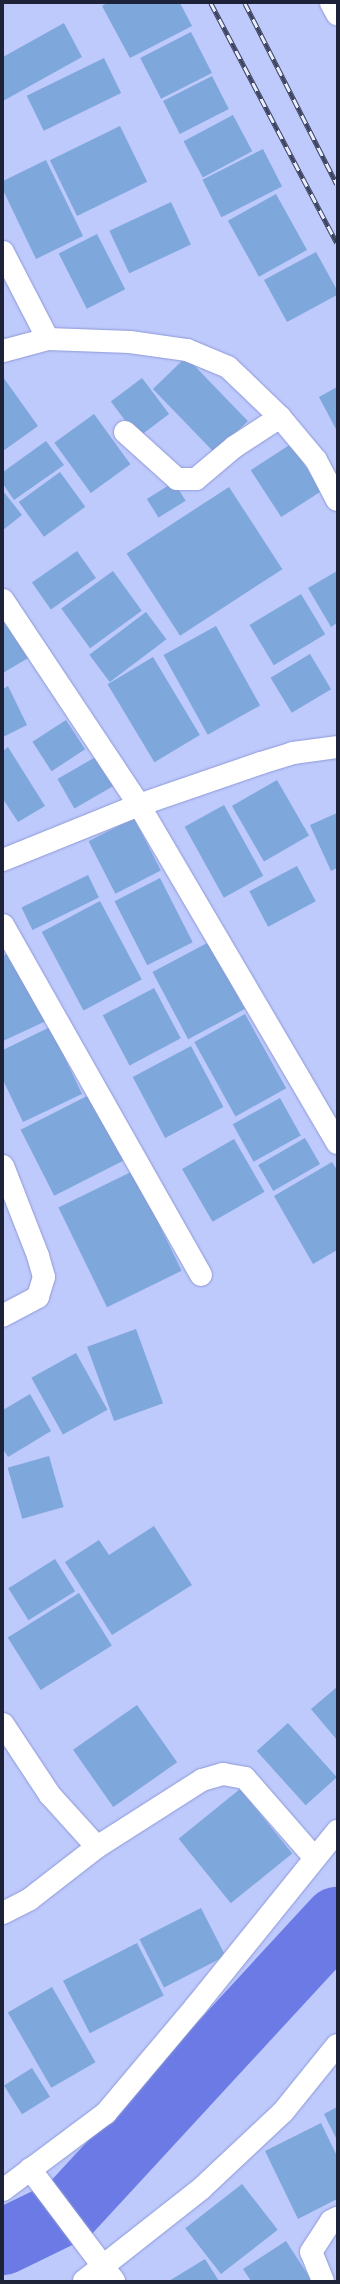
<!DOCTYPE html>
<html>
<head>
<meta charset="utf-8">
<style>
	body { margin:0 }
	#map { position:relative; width:340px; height:2284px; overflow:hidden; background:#bec9fc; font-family:"Source Sans 3",sans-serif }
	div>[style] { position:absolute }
	.river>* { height:66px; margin:-33px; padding:0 33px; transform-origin:33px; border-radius:33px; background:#6b7ae5 }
	.building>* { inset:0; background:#7ea7dc; transform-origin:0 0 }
	.roads { filter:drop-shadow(0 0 1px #8d9ad6) drop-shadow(0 0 1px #8d9ad6) }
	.minor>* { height:22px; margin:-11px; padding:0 11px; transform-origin:11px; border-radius:11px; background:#fff }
	.highway>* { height:22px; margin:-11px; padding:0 11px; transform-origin:11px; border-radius:11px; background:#fff }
	.rail>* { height:4.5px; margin-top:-2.25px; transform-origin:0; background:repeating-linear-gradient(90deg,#e9ecf9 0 9px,#3d4460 0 18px); box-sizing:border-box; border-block:1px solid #3d4460 }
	span { translate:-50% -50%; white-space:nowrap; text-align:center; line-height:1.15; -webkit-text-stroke:4px #e9ecf9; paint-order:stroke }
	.frame { position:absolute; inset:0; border:4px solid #1d2239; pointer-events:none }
</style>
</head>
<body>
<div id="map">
	<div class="river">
		<div style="left:3px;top:2242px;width:73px;rotate:-25.9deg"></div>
		<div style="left:69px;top:2210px;width:395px;rotate:-47.3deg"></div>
	</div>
	<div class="building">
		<div style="clip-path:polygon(107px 3px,180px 3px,192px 26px,130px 58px,102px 6px)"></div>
		<div style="clip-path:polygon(64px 23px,82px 57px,3px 101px,3px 57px)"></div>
		<div style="left:191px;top:32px;width:46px;height:57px;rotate:63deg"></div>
		<div style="left:104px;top:58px;width:39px;height:86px;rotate:64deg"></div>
		<div style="left:212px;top:76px;width:37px;height:55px;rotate:63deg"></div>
		<div style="left:233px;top:115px;width:41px;height:56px;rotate:62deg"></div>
		<div style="left:120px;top:126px;width:62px;height:78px;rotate:64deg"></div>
		<div style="left:263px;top:149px;width:42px;height:68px;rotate:63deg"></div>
		<div style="clip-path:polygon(46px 160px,83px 236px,36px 259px,3px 190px,3px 181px)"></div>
		<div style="left:276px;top:194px;width:64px;height:55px;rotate:61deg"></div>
		<div style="left:171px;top:202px;width:47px;height:68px;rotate:65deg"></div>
		<div style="left:97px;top:234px;width:62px;height:43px;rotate:63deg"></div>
		<div style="clip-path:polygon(316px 252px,337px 290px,337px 295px,287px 322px,264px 280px)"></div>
		<div style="left:186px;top:357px;width:89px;height:46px;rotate:46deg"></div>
		<div style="clip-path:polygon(3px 377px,38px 426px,3px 451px)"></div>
		<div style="left:142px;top:378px;width:45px;height:39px;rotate:53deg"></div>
		<div style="clip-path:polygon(337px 387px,337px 431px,319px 397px)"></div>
		<div style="left:94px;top:414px;width:62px;height:49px;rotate:54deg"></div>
		<div style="clip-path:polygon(46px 441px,64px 465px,14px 500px,3px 484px,3px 472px)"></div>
		<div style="left:291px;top:444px;width:56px;height:48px;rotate:57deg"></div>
		<div style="left:60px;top:472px;width:43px;height:51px;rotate:54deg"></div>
		<div style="left:174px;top:482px;width:22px;height:32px;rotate:58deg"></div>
		<div style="left:229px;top:487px;width:98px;height:122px;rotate:57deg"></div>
		<div style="clip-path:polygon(3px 491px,22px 515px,3px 530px)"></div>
		<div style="left:77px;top:551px;width:33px;height:55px;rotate:55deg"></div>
		<div style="left:113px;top:571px;width:49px;height:64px;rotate:54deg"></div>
		<div style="clip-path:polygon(337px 571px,337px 623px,331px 627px,308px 588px)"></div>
		<div style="left:301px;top:594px;width:47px;height:60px;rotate:59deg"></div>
		<div style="left:146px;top:612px;width:34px;height:71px;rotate:53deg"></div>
		<div style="clip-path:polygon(3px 619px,28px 658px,3px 673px)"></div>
		<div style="left:216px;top:626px;width:91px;height:60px;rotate:61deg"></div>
		<div style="left:310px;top:654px;width:41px;height:46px;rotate:59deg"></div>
		<div style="left:153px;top:657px;width:91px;height:53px;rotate:59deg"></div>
		<div style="clip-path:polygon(8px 686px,27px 725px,3px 737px,3px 689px)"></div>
		<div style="left:66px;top:720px;width:35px;height:40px;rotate:57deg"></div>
		<div style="clip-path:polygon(8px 747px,45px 806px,18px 822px,3px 799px,3px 751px)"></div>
		<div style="left:99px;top:755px;width:34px;height:48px;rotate:60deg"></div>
		<div style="left:277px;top:780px;width:64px;height:52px;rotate:60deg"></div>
		<div style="left:224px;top:805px;width:81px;height:45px;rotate:61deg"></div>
		<div style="clip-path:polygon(337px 813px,337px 868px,331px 871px,310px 825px)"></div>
		<div style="left:134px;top:818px;width:59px;height:51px;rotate:63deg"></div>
		<div style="left:297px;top:866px;width:40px;height:54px;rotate:62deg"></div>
		<div style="left:88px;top:875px;width:25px;height:74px;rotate:64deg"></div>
		<div style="left:160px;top:878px;width:72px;height:51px;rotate:63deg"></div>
		<div style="left:100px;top:901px;width:89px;height:66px;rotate:62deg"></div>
		<div style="left:209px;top:942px;width:76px;height:64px;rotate:62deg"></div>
		<div style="clip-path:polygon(12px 951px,46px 1021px,3px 1041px,3px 956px)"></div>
		<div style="left:154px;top:988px;width:57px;height:58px;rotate:62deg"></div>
		<div style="left:245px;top:1014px;width:85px;height:58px;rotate:61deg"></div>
		<div style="clip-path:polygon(50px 1027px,82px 1094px,23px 1122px,3px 1080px,3px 1050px)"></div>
		<div style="left:191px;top:1046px;width:69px;height:66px;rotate:62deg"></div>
		<div style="left:91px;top:1094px;width:74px;height:79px;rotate:63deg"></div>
		<div style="left:280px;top:1098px;width:43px;height:54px;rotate:61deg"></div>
		<div style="left:305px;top:1138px;width:30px;height:54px;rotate:60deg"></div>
		<div style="left:234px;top:1139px;width:61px;height:60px;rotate:60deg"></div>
		<div style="clip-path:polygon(332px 1162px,337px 1170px,337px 1250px,313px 1264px,274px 1196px)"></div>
		<div style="left:133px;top:1171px;width:111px;height:83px;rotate:64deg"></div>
		<div style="left:136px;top:1329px;width:79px;height:52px;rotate:70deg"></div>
		<div style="left:76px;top:1353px;width:65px;height:51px;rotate:61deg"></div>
		<div style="clip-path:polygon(30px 1394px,51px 1431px,8px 1457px,3px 1449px,3px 1410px)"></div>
		<div style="left:49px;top:1456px;width:53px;height:43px;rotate:74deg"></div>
		<div style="clip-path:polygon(154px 1526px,192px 1585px,112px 1635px,65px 1562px,99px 1540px,109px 1555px)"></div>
		<div style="left:55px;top:1559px;width:38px;height:55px;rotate:58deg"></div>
		<div style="left:79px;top:1593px;width:62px;height:84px;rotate:58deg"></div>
		<div style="clip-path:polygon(337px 1687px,337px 1740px,311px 1709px)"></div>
		<div style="left:137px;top:1705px;width:70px;height:78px;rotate:55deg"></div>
		<div style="left:288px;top:1723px;width:73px;height:42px;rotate:48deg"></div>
		<div style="left:240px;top:1789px;width:83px;height:79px;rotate:51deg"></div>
		<div style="left:201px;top:1908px;width:54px;height:69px;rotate:63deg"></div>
		<div style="left:137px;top:1943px;width:59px;height:83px;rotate:63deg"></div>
		<div style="left:52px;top:1987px;width:87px;height:51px;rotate:60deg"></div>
		<div style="left:32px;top:2068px;width:34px;height:33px;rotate:58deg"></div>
		<div style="clip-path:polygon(337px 2107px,337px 2140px,324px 2114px)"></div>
		<div style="clip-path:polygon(321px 2123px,337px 2156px,337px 2199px,298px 2219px,265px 2151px)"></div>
		<div style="left:242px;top:2184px;width:58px;height:72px;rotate:52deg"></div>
		<div style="clip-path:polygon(286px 2241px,312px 2281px,251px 2281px,243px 2269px)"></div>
		<div style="clip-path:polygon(205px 2259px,219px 2281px,169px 2281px)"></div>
	</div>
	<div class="roads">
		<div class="minor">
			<div style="left:3px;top:252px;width:98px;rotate:62.7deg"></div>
			<div style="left:3px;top:351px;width:47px;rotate:-14.9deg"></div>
			<div style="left:48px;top:339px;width:82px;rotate:2.1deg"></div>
			<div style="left:130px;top:342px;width:58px;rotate:8deg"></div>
			<div style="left:187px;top:350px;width:44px;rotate:22.5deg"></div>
			<div style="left:228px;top:367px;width:72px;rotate:43.9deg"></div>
			<div style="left:280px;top:417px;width:56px;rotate:50.1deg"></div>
			<div style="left:316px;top:460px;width:45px;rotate:62.3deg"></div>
			<div style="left:125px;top:432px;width:70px;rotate:42.1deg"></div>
			<div style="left:177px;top:479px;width:19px"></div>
			<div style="left:196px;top:479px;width:50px;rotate:-40.1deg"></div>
			<div style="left:234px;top:447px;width:55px;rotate:-33.1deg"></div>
			<div style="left:3px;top:600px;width:246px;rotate:56.4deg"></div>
			<div style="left:139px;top:805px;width:392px;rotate:59.6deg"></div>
			<div style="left:3px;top:860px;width:147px;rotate:-22deg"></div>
			<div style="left:139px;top:805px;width:129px;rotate:-19deg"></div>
			<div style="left:261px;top:763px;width:34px;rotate:-17deg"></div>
			<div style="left:293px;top:753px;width:44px;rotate:-7.8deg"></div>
			<div style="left:3px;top:925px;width:402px;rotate:60.5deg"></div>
			<div style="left:3px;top:1166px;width:97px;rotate:68.7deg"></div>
			<div style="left:38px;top:1256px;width:22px;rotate:74deg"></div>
			<div style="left:44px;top:1277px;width:21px;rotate:107deg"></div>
			<div style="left:38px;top:1297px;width:40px;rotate:152deg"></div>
			<div style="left:3px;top:1724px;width:85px;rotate:56.5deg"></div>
			<div style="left:50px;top:1795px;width:70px;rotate:47.9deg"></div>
			<div style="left:97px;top:1847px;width:125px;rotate:-32.5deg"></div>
			<div style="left:202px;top:1780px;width:22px;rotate:-16deg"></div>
			<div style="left:223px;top:1774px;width:22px;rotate:10deg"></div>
			<div style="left:245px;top:1778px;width:105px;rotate:48.9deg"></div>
			<div style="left:3px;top:1913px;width:30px;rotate:-27deg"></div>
			<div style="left:30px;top:1899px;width:85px;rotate:-37.8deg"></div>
			<div style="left:30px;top:2169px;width:140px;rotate:53.1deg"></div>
			<div style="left:3px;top:2190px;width:129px;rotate:-36.8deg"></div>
			<div style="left:106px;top:2113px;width:140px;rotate:-49.9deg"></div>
			<div style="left:196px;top:2006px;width:225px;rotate:-51.1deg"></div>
			<div style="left:84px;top:2281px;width:150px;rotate:-38.2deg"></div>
			<div style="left:202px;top:2188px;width:111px;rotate:-43.2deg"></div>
			<div style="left:283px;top:2112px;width:86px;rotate:-51.1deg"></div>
			<div style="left:323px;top:2281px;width:31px;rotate:-112deg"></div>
			<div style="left:311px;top:2252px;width:37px;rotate:-57deg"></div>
			<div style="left:331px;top:2221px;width:7px;rotate:-27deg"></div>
		</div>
		<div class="highway">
			<div style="left:331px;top:3px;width:13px;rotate:61deg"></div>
		</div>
	</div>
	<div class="rail">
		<div style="left:211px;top:3px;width:271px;rotate:62.3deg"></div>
		<div style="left:245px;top:3px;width:203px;rotate:63.1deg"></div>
	</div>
	<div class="frame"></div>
</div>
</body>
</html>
